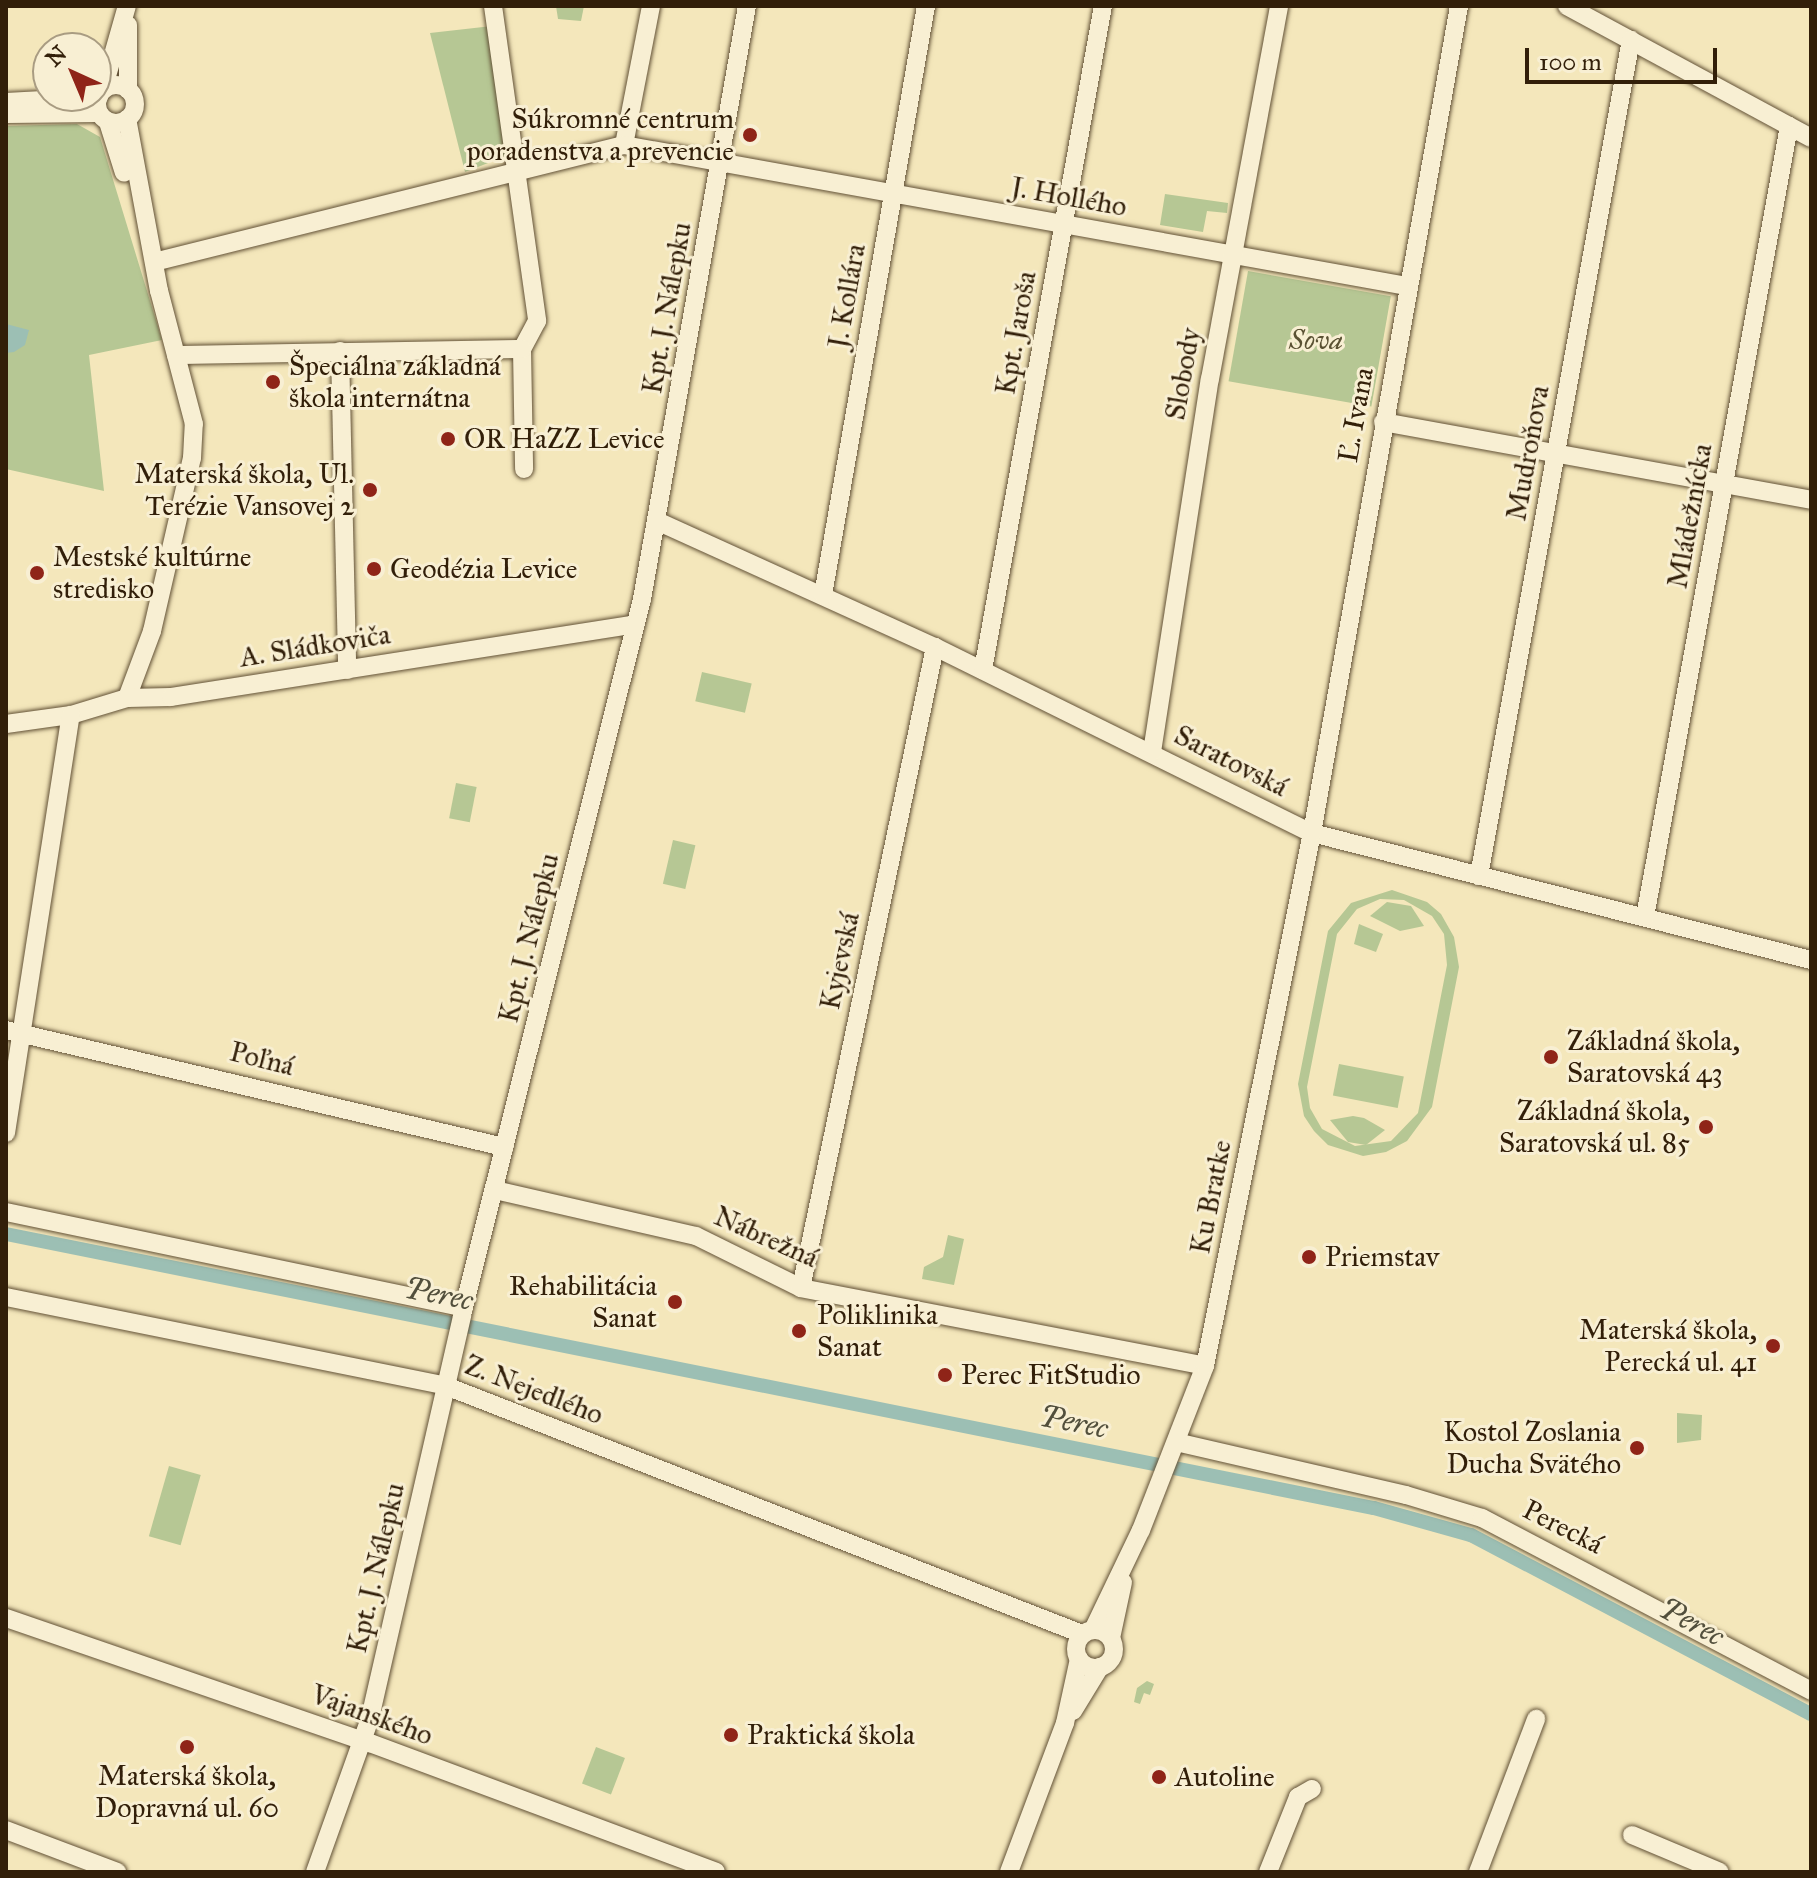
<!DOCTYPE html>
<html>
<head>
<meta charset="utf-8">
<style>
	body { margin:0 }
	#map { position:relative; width:1817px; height:1878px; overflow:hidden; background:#f4e7bb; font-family:"IM FELL Great Primer",serif }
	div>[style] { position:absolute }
	.green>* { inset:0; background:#b6c794; transform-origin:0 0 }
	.water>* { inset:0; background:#9cbfb4 }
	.canal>* { height:14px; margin:-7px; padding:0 7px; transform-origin:7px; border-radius:7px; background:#9cbfb4 }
	.roads { filter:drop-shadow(0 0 2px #625136) drop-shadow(0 0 2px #625136) }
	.minor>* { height:18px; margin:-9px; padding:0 9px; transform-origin:9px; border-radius:9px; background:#f8efd3 }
	.minor>.ring { margin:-9px; padding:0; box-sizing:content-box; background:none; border:18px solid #f8efd3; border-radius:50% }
	.dots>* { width:22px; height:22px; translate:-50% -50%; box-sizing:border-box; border:4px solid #f8efd3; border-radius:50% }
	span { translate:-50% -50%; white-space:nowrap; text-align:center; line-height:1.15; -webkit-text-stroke:6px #f8efd3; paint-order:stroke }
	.poi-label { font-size:28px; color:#321f09 }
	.right { translate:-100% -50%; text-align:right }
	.left { translate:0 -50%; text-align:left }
	.street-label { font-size:28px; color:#321f09 }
	.park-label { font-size:28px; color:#5a5133; font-style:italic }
	.water-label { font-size:30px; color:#524f3c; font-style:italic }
	.frame { position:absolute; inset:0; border:8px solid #321f09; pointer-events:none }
	.north { position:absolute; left:32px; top:32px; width:80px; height:80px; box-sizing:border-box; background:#f8efd3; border:2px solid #a99c82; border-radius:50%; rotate:316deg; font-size:22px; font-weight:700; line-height:32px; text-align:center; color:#321f09 }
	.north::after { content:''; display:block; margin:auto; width:28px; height:36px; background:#8f2418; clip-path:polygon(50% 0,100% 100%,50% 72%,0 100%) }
	.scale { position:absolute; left:1525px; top:48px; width:192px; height:36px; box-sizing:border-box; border:4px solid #321f09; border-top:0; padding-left:10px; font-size:24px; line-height:28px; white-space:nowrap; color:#321f09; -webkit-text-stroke:6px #f8efd3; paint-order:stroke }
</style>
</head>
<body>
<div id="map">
	<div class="green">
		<div style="clip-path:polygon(556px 6px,584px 6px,581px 21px,558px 19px)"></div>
		<div style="clip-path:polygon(492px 26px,506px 156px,465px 172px,430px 33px)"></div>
		<div style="clip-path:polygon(77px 124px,100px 137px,162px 340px,89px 355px,104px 491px,6px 469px,6px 126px)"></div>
		<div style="clip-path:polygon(1165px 194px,1228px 203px,1227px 213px,1207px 211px,1203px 232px,1160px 225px)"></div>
		<div style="left:1248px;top:271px;width:145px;height:112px;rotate:10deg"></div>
		<div style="left:702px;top:672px;width:51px;height:30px;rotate:13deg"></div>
		<div style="left:456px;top:783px;width:21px;height:36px;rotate:11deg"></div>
		<div style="left:673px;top:840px;width:23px;height:45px;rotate:13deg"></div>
		<div style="clip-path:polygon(evenodd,1392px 890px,1427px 902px,1441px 914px,1454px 937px,1459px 967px,1432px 1107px,1407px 1141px,1386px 1152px,1363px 1156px,1328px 1145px,1314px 1131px,1304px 1116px,1298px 1084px,1328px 931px,1351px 903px,1392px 890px,1380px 899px,1404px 900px,1432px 916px,1444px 934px,1447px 965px,1418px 1113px,1391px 1141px,1355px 1146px,1322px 1129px,1310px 1108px,1307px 1087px,1337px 934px,1357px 909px,1380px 899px)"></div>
		<div style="clip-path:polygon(1387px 902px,1411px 906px,1424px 926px,1400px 931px,1370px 916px)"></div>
		<div style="clip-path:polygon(1359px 924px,1383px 934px,1376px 952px,1354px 944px)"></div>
		<div style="left:1339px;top:1064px;width:66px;height:32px;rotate:11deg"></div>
		<div style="clip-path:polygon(1353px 1116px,1364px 1118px,1385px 1130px,1366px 1145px,1348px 1142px,1330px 1120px)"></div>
		<div style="clip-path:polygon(948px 1235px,964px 1239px,954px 1285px,922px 1279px,924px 1267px,943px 1257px)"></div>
		<div style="clip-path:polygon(1677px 1413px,1702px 1415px,1701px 1440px,1677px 1443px)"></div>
		<div style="left:169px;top:1466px;width:33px;height:73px;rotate:16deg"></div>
		<div style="clip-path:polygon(1147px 1681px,1154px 1684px,1150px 1695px,1144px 1693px,1140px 1704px,1134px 1702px,1137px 1688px)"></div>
		<div style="left:596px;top:1747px;width:31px;height:39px;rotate:21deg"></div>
	</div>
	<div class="water">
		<div style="clip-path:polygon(6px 324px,29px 330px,25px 345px,14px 352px,6px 353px)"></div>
	</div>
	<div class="canal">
		<div style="left:6px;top:1234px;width:1395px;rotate:11.33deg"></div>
		<div style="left:1374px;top:1508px;width:101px;rotate:15.6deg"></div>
		<div style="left:1471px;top:1535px;width:384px;rotate:27.8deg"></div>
	</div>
	<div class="roads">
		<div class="minor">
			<div style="left:493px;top:6px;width:318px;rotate:82deg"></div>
			<div style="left:537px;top:321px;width:32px;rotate:118deg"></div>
			<div style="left:522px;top:349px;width:120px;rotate:89deg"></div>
			<div style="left:1567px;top:6px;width:277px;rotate:28.4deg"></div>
			<div class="ring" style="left:97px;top:85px;width:20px;height:20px"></div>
			<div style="left:103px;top:90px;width:87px;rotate:-74.1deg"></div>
			<div style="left:128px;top:90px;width:65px;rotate:-90deg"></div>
			<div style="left:6px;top:102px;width:93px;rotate:-3.1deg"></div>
			<div style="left:6px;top:114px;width:93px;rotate:-0.6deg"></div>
			<div style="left:108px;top:122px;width:53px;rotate:72.6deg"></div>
			<div style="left:624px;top:145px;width:142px;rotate:-79deg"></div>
			<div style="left:154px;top:262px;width:484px;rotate:-14deg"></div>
			<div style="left:624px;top:145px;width:796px;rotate:10.21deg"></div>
			<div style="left:340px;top:351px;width:319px;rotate:88.7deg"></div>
			<div style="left:176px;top:355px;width:346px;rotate:-1deg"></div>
			<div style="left:1383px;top:422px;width:435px;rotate:10.3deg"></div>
			<div style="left:659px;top:522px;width:303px;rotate:24.4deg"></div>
			<div style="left:935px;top:647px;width:420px;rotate:26.3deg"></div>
			<div style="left:1312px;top:833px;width:515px;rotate:14.28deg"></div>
			<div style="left:823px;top:595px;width:598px;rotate:-80.08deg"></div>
			<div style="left:983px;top:670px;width:675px;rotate:-79.76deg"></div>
			<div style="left:127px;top:698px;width:72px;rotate:-69.5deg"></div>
			<div style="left:152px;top:631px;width:178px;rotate:-77deg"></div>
			<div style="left:192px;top:458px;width:34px;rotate:-87deg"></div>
			<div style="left:194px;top:424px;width:138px;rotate:-104.7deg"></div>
			<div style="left:159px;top:291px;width:175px;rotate:-100.5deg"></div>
			<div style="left:6px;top:724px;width:66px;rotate:-7.9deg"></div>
			<div style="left:71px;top:715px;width:59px;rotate:-16.9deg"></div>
			<div style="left:127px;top:698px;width:44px;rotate:-1.3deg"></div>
			<div style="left:171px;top:697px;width:470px;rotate:-8.9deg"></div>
			<div style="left:1152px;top:752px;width:377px;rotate:-81.2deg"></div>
			<div style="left:1210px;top:379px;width:379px;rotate:-79.5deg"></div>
			<div style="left:1479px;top:876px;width:850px;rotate:-79.7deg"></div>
			<div style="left:1645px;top:917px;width:804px;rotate:-79.68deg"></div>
			<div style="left:6px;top:1030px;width:512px;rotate:13.22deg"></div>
			<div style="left:6px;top:1133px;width:423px;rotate:-81.2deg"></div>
			<div style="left:495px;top:1190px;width:206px;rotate:12.9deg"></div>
			<div style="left:696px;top:1236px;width:117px;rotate:26.3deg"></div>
			<div style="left:801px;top:1288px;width:411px;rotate:10.9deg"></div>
			<div style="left:6px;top:1212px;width:468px;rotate:11.8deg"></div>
			<div style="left:801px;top:1288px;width:655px;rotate:-78.19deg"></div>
			<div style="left:6px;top:1297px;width:449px;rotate:11.4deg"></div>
			<div style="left:446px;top:1386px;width:683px;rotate:21.3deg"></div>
			<div style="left:1176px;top:1442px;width:236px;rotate:13deg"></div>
			<div style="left:1406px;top:1495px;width:79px;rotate:16.8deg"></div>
			<div style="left:1482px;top:1518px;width:372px;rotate:27.7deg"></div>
			<div style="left:6px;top:1618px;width:385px;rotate:19deg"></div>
			<div style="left:370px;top:1743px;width:369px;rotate:20.4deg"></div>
			<div class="ring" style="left:1076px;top:1630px;width:20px;height:20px"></div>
			<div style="left:1093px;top:1630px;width:111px;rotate:-64.4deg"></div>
			<div style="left:1141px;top:1530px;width:176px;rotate:-68.7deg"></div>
			<div style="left:1205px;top:1366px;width:544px;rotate:-78.65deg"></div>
			<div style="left:1312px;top:833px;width:840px;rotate:-79.92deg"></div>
			<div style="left:1111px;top:1638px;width:57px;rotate:-77.9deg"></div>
			<div style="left:1073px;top:1711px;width:52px;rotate:-58.5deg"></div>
			<div style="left:6px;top:1830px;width:119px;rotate:20.7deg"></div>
			<div style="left:1632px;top:1835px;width:95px;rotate:22.8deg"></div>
			<div style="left:315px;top:1872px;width:164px;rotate:-70.3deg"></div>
			<div style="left:370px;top:1718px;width:413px;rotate:-77.1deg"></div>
			<div style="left:462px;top:1315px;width:738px;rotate:-75.89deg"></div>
			<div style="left:642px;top:599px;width:602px;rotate:-79.96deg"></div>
			<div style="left:1009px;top:1872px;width:159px;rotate:-69.4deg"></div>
			<div style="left:1065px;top:1723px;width:66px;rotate:-77.7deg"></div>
			<div style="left:1268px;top:1872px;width:81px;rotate:-68.2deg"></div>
			<div style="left:1298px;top:1797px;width:16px;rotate:-30deg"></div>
			<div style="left:1478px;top:1872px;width:164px;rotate:-69.2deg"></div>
		</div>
	</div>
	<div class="dots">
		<div style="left:750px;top:135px;background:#8f2418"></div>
		<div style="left:273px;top:382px;background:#8f2418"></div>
		<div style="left:448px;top:439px;background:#8f2418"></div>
		<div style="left:370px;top:490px;background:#8f2418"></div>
		<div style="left:374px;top:569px;background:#8f2418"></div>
		<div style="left:37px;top:573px;background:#8f2418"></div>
		<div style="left:1551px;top:1057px;background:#8f2418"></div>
		<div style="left:1706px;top:1127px;background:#8f2418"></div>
		<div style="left:1309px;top:1257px;background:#8f2418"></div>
		<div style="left:675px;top:1302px;background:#8f2418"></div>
		<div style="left:799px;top:1331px;background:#8f2418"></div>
		<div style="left:1773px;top:1346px;background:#8f2418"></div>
		<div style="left:945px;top:1375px;background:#8f2418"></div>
		<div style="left:1637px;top:1448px;background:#8f2418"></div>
		<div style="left:731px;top:1735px;background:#8f2418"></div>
		<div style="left:187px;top:1747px;background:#8f2418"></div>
		<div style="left:1159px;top:1777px;background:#8f2418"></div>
	</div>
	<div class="poi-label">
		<span class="right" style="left:734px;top:135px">Súkromné centrum<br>poradenstva a prevencie</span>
		<span class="left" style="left:289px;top:382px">Špeciálna základná<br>škola internátna</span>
		<span class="left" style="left:464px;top:439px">OR HaZZ Levice</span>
		<span class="right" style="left:354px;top:490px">Materská škola, Ul.<br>Terézie Vansovej 2</span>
		<span class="left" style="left:53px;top:573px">Mestské kultúrne<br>stredisko</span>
		<span class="left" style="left:390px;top:569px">Geodézia Levice</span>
		<span class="left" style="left:1567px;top:1057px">Základná škola,<br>Saratovská 43</span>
		<span class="right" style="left:1690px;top:1127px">Základná škola,<br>Saratovská ul. 85</span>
		<span class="left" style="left:1325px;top:1257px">Priemstav</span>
		<span class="right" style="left:657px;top:1302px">Rehabilitácia<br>Sanat</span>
		<span class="left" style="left:817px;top:1331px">Poliklinika<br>Sanat</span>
		<span class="right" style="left:1757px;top:1346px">Materská škola,<br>Perecká ul. 41</span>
		<span class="left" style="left:961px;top:1375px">Perec FitStudio</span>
		<span class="right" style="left:1621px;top:1448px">Kostol Zoslania<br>Ducha Svätého</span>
		<span class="left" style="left:747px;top:1735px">Praktická škola</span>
		<span style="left:187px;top:1792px">Materská škola,<br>Dopravná ul. 60</span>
		<span class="left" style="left:1175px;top:1777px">Autoline</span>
	</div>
	<div class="street-label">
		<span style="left:1069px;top:197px;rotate:10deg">J. Hollého</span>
		<span style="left:847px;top:296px;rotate:-80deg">J. Kollára</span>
		<span style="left:667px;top:308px;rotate:-80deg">Kpt. J. Nálepku</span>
		<span style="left:1016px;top:333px;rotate:-80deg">Kpt. Jaroša</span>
		<span style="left:1183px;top:374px;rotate:-80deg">Slobody</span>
		<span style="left:1356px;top:415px;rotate:-80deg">Ľ. Ivana</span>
		<span style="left:1528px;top:453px;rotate:-80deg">Mudroňova</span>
		<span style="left:1690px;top:516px;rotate:-80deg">Mládežnícka</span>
		<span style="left:315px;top:646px;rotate:-9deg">A. Sládkoviča</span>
		<span style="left:1231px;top:761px;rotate:27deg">Saratovská</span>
		<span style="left:529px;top:938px;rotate:-76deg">Kpt. J. Nálepku</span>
		<span style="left:840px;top:961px;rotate:-78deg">Kyjevská</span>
		<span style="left:262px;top:1059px;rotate:14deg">Poľná</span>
		<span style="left:1211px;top:1197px;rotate:-79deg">Ku Bratke</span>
		<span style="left:766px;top:1237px;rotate:24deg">Nábrežná</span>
		<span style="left:534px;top:1390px;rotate:21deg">Z. Nejedlého</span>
		<span style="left:1563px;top:1527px;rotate:27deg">Perecká</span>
		<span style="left:376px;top:1568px;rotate:-77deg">Kpt. J. Nálepku</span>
		<span style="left:372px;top:1715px;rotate:20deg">Vajanského</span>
	</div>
	<div class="park-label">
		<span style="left:1316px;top:340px">Sova</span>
	</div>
	<div class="water-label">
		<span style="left:439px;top:1294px;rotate:11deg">Perec</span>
		<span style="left:1074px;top:1422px;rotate:11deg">Perec</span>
		<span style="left:1692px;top:1622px;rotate:28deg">Perec</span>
	</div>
	<div class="frame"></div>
	<div class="north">N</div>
	<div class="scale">100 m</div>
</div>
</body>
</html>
